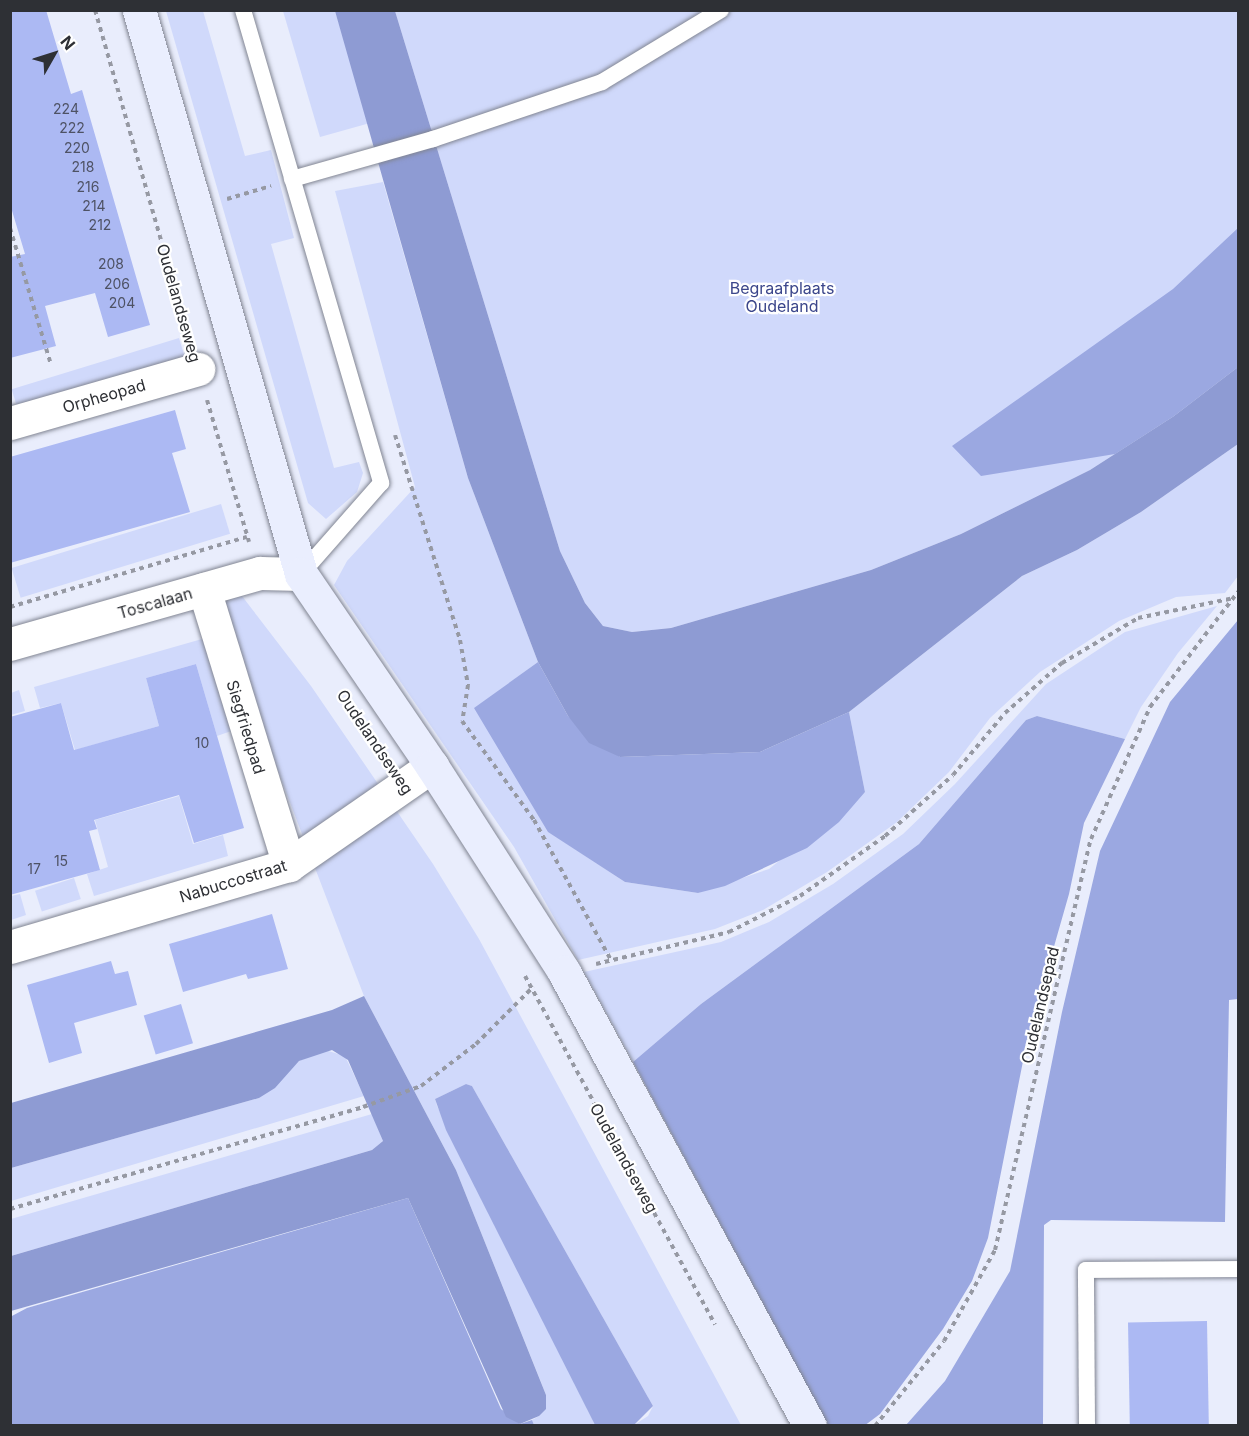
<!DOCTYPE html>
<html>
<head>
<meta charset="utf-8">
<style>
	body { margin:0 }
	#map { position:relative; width:1249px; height:1436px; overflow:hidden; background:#e9edfc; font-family:Inter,sans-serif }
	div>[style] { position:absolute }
	.green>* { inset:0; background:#d0d9fb; transform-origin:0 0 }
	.forest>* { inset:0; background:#9ba8e1 }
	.water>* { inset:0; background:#8e9bd3 }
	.building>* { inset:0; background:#acb9f3; transform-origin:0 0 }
	.path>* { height:4px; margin-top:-2px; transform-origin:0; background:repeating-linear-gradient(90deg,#9699a3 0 4.5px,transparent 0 9px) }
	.roads { filter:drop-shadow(0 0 2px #818592) drop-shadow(0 0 2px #818592) }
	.lane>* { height:16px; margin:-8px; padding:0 8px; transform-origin:8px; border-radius:8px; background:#fff }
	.street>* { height:33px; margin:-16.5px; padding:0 16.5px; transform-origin:16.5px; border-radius:16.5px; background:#fff }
	.secondary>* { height:33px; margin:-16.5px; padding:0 16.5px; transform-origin:16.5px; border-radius:16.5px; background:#eaeefe }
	span { translate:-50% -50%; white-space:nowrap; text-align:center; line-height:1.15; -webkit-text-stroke:4.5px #fff; paint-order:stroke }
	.number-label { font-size:14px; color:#4e5264 }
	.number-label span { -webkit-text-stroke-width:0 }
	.park-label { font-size:16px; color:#3b468b }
	.street-label { font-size:16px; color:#2e3035 }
	.frame { position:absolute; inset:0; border:12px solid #2e3035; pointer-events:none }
	.north { position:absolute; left:24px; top:24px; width:60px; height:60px; -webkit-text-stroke:4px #fff; paint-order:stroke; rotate:51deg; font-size:16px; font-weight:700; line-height:24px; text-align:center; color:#2e3035 }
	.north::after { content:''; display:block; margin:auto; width:21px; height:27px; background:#2e3035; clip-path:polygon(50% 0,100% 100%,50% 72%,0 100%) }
</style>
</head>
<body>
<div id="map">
	<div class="green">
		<div style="clip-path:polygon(166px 11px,203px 11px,245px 156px,271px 150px,294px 238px,271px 244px,334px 468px,359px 462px,363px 473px,357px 492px,326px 519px,308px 503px)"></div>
		<div style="clip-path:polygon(283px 11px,335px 11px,370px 123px,320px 137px)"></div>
		<div style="clip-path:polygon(395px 11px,1238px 11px,1238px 367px,1174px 416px,1090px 470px,961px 534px,871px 570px,671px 628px,632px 632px,603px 626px,585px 603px,560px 551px)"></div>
		<div style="clip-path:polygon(383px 182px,468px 478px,538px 662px,475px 708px,549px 832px,625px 882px,698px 893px,769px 869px,865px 792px,849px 712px,1022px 576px,1077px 550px,1141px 512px,1238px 444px,1238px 576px,1225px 593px,1176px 597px,1119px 621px,1040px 672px,990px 718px,949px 772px,897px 822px,827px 872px,763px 910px,715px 929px,578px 960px,514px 847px,334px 585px,347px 561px,415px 487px,335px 191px)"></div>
		<div style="left:179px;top:338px;width:28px;height:175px;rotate:73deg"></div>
		<div style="left:221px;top:504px;width:31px;height:219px;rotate:73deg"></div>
		<div style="clip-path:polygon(242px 596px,311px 686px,433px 864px,479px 939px,741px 1425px,634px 1425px,648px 1416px,653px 1406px,472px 1086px,466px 1084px,435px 1099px,437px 1106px,595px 1425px,534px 1425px,532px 1420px,539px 1416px,546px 1395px,541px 1382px,456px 1170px,364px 996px,214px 604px)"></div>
		<div style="clip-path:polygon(1217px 606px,1178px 653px,1141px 707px,1125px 739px,1037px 716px,1026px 720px,919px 844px,701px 1004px,633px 1062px,584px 972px,721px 942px,769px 922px,833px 884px,903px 834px,955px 784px,1046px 684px,1125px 632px)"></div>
		<div style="clip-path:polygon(209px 637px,237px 729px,217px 736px,196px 664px,146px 678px,159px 726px,75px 750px,61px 703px,40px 708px,34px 687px)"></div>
		<div style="clip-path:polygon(19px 690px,25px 711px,11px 715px,11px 693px)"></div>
		<div style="clip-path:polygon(179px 796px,193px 844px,223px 835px,228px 856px,94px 896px,87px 874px,108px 867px,95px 820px)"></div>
		<div style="left:74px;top:878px;width:22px;height:41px;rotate:72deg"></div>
		<div style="clip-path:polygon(20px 894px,26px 915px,11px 920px,11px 896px)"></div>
		<div style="clip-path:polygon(325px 1050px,345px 1056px,364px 1096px,11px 1201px,11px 1168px,259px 1098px,299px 1061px)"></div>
		<div style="clip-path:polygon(372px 1114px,383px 1141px,372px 1150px,11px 1256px,11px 1219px)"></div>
	</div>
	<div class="forest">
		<div style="clip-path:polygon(1238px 228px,1238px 367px,1174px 416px,1115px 454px,981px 476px,952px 446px,1173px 289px)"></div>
		<div style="clip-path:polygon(1238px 620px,1238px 999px,1229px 1000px,1225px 1222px,1051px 1220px,1044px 1225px,1043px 1425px,906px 1425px,945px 1381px,1010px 1271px,1062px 1012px,1100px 851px,1170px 702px)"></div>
		<div style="clip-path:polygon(538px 662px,568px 716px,620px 757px,760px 752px,849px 712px,865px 792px,839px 822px,807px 848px,725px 886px,698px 893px,625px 882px,548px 832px,474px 708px)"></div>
		<div style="clip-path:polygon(1037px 716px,1125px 739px,1084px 823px,1069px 894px,1027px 1041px,988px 1238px,972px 1281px,943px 1329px,880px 1414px,864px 1426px,828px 1425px,633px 1062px,701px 1004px,919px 844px,1026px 720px)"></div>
		<div style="clip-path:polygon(466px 1084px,472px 1086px,653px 1406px,634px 1425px,595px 1425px,446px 1130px,435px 1099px)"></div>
		<div style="clip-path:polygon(408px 1198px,501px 1409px,520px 1424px,532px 1420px,534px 1425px,11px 1425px,10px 1317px,27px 1308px)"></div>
	</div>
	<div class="water">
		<div style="clip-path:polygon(335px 11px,395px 11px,560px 551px,585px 603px,603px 626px,632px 632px,671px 628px,871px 570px,961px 534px,1090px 470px,1174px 416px,1238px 367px,1238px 444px,1141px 512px,1077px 550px,1022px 576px,849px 712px,760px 752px,620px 757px,589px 743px,568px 716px,538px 662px,468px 478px)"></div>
		<div style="clip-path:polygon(364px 996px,456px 1170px,546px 1395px,546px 1409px,539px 1416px,520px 1424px,506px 1417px,408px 1198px,11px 1311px,11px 1256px,372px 1150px,383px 1141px,348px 1060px,332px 1050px,299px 1061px,275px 1088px,259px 1098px,11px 1168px,11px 1103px,332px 1010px)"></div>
	</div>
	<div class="building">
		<div style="clip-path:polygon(10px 10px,46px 10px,71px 94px,82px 90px,150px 325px,108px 337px,95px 293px,45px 306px,56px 346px,10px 358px,10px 257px,25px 254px,10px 204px)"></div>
		<div style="clip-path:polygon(175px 410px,186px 449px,172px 453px,190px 512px,10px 563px,10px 457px)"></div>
		<div style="clip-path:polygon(196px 664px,244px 828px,194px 843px,179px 795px,94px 820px,97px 829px,89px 831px,100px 870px,10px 895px,10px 717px,61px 703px,74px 750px,159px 726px,146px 678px)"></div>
		<div style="clip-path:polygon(272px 914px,288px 969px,248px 979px,246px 974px,183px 992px,169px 944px)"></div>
		<div style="clip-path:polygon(111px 961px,115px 974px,128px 971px,137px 1005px,74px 1023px,82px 1053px,49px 1063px,27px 985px)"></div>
		<div style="left:181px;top:1004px;width:41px;height:39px;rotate:73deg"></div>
		<div style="left:1207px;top:1321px;width:104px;height:79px;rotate:89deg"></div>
	</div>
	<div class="path">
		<div style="left:95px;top:10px;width:341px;rotate:74deg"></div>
		<div style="left:227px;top:199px;width:46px;rotate:-16.5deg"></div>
		<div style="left:10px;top:228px;width:143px;rotate:73.3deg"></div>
		<div style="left:207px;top:400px;width:148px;rotate:73.5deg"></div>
		<div style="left:395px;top:435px;width:215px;rotate:72.4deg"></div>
		<div style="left:460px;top:640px;width:46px;rotate:79.9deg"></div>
		<div style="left:468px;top:685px;width:36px;rotate:99deg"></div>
		<div style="left:462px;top:721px;width:122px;rotate:54deg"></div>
		<div style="left:534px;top:820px;width:160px;rotate:61.2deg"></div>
		<div style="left:10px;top:607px;width:247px;rotate:-16.5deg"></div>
		<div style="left:596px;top:964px;width:137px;rotate:-13.5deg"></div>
		<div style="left:729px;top:932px;width:80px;rotate:-26.9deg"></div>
		<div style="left:800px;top:896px;width:104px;rotate:-35.2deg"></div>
		<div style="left:885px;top:836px;width:91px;rotate:-41.9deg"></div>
		<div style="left:953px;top:775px;width:81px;rotate:-50deg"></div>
		<div style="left:1005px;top:713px;width:76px;rotate:-41.3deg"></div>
		<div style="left:1062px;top:663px;width:88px;rotate:-30.6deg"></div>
		<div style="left:1138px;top:618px;width:98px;rotate:-11.8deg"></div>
		<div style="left:525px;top:976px;width:397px;rotate:61.4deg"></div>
		<div style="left:10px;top:1209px;width:367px;rotate:-16.1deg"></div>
		<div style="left:363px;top:1107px;width:62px;rotate:-19.9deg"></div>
		<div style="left:421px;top:1086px;width:69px;rotate:-37.4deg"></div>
		<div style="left:476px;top:1044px;width:81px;rotate:-45deg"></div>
		<div style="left:875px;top:1426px;width:109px;rotate:-50.9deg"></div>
		<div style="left:944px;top:1341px;width:104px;rotate:-60.7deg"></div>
		<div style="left:995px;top:1250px;width:422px;rotate:-76.9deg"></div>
		<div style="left:1091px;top:839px;width:145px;rotate:-65.9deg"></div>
		<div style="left:1150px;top:707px;width:145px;rotate:-52.6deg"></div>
	</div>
	<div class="roads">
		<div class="lane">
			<div style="left:243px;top:10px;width:493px;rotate:73.7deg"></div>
			<div style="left:381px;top:483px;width:121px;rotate:131.3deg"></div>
			<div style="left:292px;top:179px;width:147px;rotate:-15.8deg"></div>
			<div style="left:433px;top:139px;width:178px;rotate:-18.6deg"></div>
			<div style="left:602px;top:82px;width:139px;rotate:-31.2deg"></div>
			<div style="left:1087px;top:1426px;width:156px;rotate:-90.4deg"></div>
			<div style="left:1086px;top:1270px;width:152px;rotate:-0.4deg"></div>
		</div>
		<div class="street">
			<div style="left:10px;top:423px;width:196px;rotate:-16deg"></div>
			<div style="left:204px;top:589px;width:289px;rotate:72.9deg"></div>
			<div style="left:10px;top:644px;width:260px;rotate:-15.9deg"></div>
			<div style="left:260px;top:573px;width:41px;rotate:1.4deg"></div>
			<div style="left:10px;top:947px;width:291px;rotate:-16.4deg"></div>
			<div style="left:289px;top:865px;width:174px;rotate:-34.7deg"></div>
		</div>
		<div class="secondary">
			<div style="left:139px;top:10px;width:587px;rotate:73.97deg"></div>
			<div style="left:301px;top:574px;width:232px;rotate:55.7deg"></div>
			<div style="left:432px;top:766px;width:245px;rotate:57.3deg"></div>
			<div style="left:564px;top:972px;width:516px;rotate:61.55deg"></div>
		</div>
	</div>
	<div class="number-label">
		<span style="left:66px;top:109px">224</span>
		<span style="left:72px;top:128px">222</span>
		<span style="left:77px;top:148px">220</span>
		<span style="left:83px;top:167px">218</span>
		<span style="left:88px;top:187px">216</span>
		<span style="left:94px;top:206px">214</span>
		<span style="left:100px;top:225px">212</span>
		<span style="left:111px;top:264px">208</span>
		<span style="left:117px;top:284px">206</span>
		<span style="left:122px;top:303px">204</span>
		<span style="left:202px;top:743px">10</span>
		<span style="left:61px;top:861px">15</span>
		<span style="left:34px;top:869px">17</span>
	</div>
	<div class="park-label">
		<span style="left:782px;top:297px">Begraafplaats<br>Oudeland</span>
	</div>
	<div class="street-label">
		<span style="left:179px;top:303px;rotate:74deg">Oudelandseweg</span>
		<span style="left:104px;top:396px;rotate:-16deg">Orpheopad</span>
		<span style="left:155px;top:603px;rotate:-16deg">Toscalaan</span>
		<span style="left:246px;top:727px;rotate:73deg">Siegfriedpad</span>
		<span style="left:375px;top:742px;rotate:56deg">Oudelandseweg</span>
		<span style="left:233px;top:881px;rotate:-17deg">Nabuccostraat</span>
		<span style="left:1040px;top:1005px;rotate:-77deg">Oudelandsepad</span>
		<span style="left:624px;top:1158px;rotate:61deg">Oudelandseweg</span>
	</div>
	<div class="frame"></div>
	<div class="north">N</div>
</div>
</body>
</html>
